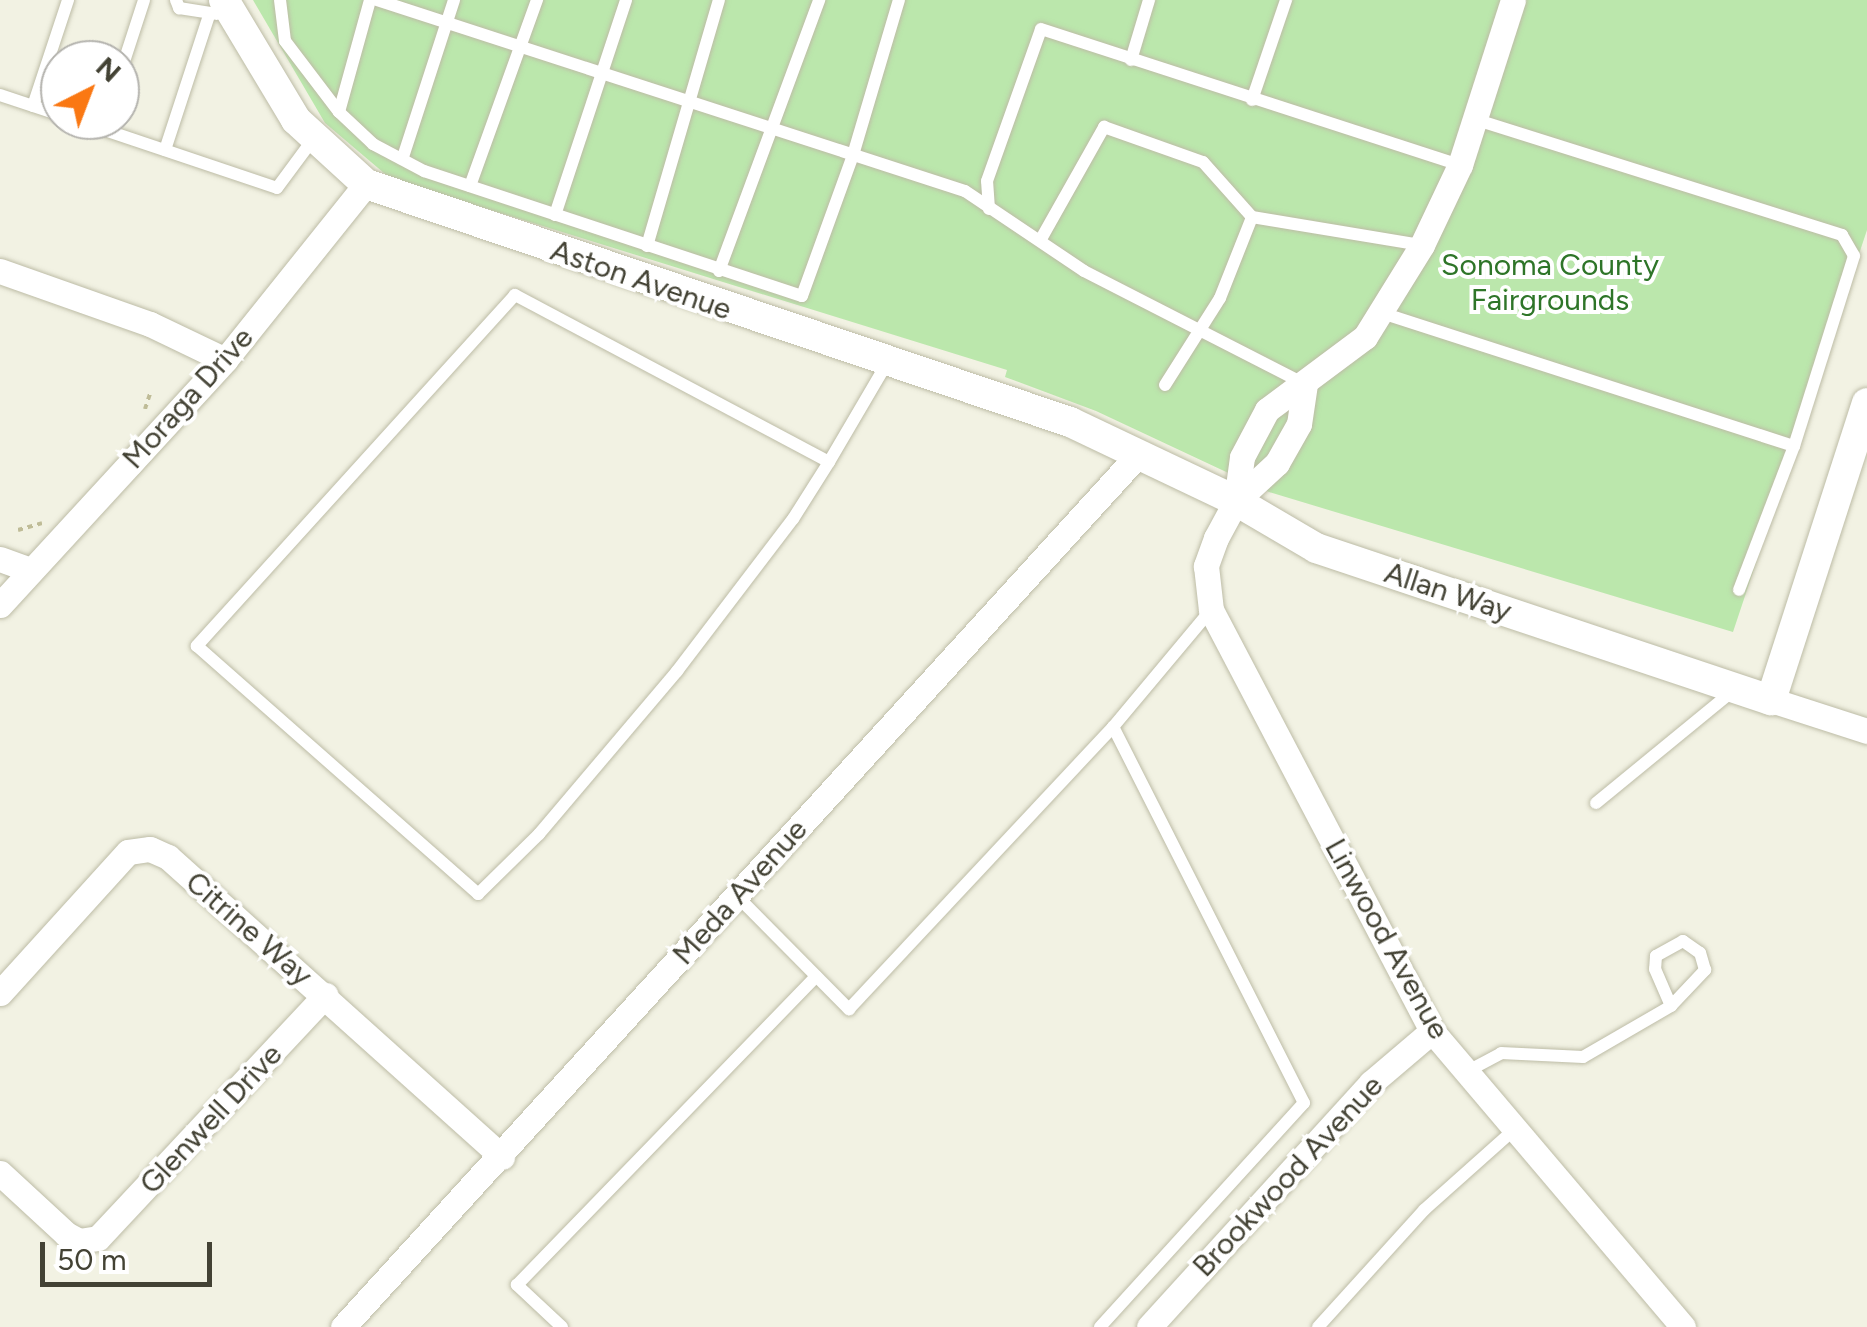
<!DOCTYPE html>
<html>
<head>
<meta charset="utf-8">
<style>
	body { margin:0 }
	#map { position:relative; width:1867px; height:1327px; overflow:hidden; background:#f2f2e3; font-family:Figtree,sans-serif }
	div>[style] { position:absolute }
	.green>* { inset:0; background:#bbe7ac }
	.path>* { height:4px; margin-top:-2px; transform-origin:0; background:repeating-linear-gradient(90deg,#bfbc97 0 5px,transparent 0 10px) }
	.roads { filter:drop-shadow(0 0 2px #bdbca6) drop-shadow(0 0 2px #bdbca6) }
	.service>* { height:12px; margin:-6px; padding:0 6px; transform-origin:6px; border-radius:6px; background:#fff }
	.minor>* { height:25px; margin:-12.5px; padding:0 12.5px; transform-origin:12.5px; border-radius:12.5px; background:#fff }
	.tertiary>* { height:30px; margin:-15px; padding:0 15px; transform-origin:15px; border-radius:15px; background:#fff }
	span { translate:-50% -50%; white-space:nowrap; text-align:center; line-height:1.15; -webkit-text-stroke:8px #fff; paint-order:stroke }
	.park-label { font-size:30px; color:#2e7528 }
	.street-label { font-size:30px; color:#434234 }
	.north { position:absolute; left:40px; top:40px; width:100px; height:100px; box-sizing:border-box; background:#fff; border:2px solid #b4b3ae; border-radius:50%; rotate:42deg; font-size:28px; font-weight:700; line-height:40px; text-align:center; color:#434234 }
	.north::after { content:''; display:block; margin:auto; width:35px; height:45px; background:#fa7813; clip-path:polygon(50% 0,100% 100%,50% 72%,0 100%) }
	.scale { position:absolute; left:40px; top:1242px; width:172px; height:45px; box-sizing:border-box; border:5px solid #434234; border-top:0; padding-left:12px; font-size:30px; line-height:35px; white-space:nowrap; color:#434234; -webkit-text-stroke:8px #fff; paint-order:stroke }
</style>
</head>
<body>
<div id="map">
	<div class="green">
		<div style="clip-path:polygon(253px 0,1867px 0,1867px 230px,1733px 632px,1269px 492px,1096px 411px,1005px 377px,1007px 370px,391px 179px,325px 123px)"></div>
	</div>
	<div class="path">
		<div style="left:145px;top:409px;width:16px;rotate:-72deg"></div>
		<div style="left:18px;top:530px;width:25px;rotate:-16deg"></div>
	</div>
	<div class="roads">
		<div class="service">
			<div style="left:176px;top:0;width:9px;rotate:69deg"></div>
			<div style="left:179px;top:8px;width:38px;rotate:9deg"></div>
			<div style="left:280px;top:0;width:41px;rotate:83deg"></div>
			<div style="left:285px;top:41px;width:89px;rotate:52.7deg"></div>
			<div style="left:339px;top:112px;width:47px;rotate:43.3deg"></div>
			<div style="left:373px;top:144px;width:58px;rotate:27.9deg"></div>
			<div style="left:424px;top:171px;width:398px;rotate:18.3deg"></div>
			<div style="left:802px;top:296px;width:150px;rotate:-70.1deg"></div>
			<div style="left:853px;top:155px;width:162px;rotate:-73.5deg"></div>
			<div style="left:377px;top:0;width:618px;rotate:18deg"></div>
			<div style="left:965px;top:191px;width:143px;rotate:33.9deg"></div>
			<div style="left:1084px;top:271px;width:248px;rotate:27.1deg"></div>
			<div style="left:1131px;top:60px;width:63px;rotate:-73.3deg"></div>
			<div style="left:120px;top:74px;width:78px;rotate:-72deg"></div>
			<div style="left:0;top:95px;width:63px;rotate:18.4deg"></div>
			<div style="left:1252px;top:100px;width:106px;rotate:-71.2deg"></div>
			<div style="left:33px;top:106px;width:112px;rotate:-71.7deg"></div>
			<div style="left:339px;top:112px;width:116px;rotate:-74.5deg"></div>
			<div style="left:1474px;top:119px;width:386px;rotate:17.5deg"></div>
			<div style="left:1842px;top:235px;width:24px;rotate:60deg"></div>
			<div style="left:1854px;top:256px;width:199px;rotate:107.5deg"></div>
			<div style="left:1794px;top:446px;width:154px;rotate:110.9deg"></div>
			<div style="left:75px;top:120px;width:213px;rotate:18.6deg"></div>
			<div style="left:277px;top:188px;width:62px;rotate:-53.5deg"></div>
			<div style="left:165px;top:150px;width:142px;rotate:-71.9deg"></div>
			<div style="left:403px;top:157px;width:165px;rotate:-72deg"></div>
			<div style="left:470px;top:186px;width:198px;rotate:-70.2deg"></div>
			<div style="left:989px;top:209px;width:28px;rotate:-94deg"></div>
			<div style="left:987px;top:181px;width:161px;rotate:-70.4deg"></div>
			<div style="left:1041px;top:29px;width:441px;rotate:18deg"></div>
			<div style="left:555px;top:215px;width:226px;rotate:-71.7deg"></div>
			<div style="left:1041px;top:239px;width:129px;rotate:-60.6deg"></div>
			<div style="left:1104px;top:127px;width:105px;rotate:19.5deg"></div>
			<div style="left:1203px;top:162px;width:74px;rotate:48.3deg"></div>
			<div style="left:1252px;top:217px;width:172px;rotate:9.4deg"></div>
			<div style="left:647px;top:246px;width:256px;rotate:-73.7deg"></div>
			<div style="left:719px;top:271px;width:289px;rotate:-69.7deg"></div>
			<div style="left:1382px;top:313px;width:433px;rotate:17.9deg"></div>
			<div style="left:1165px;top:385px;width:103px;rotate:-57.7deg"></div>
			<div style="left:1220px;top:298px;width:87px;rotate:-68.4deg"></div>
			<div style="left:829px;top:462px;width:356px;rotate:-152deg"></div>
			<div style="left:515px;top:295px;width:474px;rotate:132.2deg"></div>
			<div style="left:197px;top:646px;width:375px;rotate:41.4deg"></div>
			<div style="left:478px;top:894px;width:86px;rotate:-44.5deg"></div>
			<div style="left:539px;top:834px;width:214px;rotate:-49.7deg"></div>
			<div style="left:677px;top:671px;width:191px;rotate:-52.7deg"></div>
			<div style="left:793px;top:519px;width:67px;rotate:-57.7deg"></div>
			<div style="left:829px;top:462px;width:115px;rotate:-59.6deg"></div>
			<div style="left:1596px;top:803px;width:178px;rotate:-39.3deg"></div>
			<div style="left:736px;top:895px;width:161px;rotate:45.3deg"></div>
			<div style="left:849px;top:1009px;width:386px;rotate:-46.9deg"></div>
			<div style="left:1113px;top:727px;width:153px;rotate:-50.1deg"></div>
			<div style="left:1466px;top:1072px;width:40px;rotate:-28deg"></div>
			<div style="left:1501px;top:1053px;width:82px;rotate:2.8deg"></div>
			<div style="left:1583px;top:1057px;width:102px;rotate:-30.1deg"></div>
			<div style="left:1671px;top:1006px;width:50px;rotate:-46.6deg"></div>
			<div style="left:1705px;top:970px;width:18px;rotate:-106deg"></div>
			<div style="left:1700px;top:953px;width:21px;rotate:-145deg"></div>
			<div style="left:1683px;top:941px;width:31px;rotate:151deg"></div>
			<div style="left:1656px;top:956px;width:13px;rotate:94deg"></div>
			<div style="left:1655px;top:969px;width:40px;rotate:66.6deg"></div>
			<div style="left:562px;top:1327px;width:62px;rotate:-137deg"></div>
			<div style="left:517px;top:1285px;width:430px;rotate:-45.9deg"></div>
			<div style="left:1100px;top:1327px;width:303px;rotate:-47.7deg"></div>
			<div style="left:1304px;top:1103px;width:422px;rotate:-116.9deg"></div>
			<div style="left:1318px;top:1327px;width:158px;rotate:-47.8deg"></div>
			<div style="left:1424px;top:1210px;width:122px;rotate:-41.7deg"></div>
		</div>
		<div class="minor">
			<div style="left:0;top:271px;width:159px;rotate:19.5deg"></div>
			<div style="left:150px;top:324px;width:83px;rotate:25.6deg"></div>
			<div style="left:1305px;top:384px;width:40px;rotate:98.5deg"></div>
			<div style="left:1299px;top:424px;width:45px;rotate:119.4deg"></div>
			<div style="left:1277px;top:463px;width:56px;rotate:137.2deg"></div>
			<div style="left:1236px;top:501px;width:42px;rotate:118.4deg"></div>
			<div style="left:1216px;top:538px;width:30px;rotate:110deg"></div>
			<div style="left:1206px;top:566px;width:44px;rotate:83.5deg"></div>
			<div style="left:1211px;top:610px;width:475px;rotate:62.3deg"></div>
			<div style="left:1432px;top:1031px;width:388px;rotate:49.7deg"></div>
			<div style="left:1236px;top:501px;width:44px;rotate:-82.2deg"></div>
			<div style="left:1242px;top:457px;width:53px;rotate:-62deg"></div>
			<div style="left:1267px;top:410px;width:122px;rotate:-36.7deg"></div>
			<div style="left:1365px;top:337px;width:108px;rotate:-58.2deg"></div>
			<div style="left:1422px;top:245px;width:89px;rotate:-64.6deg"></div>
			<div style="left:1460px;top:165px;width:173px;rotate:-72.2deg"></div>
			<div style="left:0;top:559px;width:33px;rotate:20deg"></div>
			<div style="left:0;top:605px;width:333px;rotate:-47.4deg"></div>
			<div style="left:225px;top:360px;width:226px;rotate:-51.3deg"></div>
			<div style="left:1771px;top:700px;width:101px;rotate:17.9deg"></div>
			<div style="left:0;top:993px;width:190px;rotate:-47.8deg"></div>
			<div style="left:128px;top:852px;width:22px;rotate:-8deg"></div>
			<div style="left:150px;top:849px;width:20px;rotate:24deg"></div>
			<div style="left:168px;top:857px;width:449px;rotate:41.9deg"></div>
			<div style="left:0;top:1173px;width:90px;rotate:42.7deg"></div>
			<div style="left:66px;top:1234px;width:15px;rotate:28deg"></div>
			<div style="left:79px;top:1241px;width:19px;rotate:-9deg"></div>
			<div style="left:98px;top:1238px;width:333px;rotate:-46.9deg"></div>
			<div style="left:343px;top:1327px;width:1177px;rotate:-47.65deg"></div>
			<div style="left:1149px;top:1327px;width:330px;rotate:-47.7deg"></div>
			<div style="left:1371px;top:1083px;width:80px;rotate:-40.4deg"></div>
		</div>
		<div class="tertiary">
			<div style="left:224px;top:0;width:140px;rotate:59deg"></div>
			<div style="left:296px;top:120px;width:95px;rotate:42.4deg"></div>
			<div style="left:366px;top:184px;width:743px;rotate:18.68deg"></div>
			<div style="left:1070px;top:422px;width:184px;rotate:25.4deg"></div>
			<div style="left:1236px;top:501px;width:93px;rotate:30.4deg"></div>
			<div style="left:1316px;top:548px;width:480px;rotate:18.5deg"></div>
			<div style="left:1771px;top:700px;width:312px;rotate:-72.1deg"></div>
		</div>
	</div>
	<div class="park-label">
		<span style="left:1550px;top:282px">Sonoma County<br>Fairgrounds</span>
	</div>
	<div class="street-label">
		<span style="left:641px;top:280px;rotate:19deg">Aston Avenue</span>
		<span style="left:188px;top:398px;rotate:-48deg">Moraga Drive</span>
		<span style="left:1448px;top:592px;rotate:18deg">Allan Way</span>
		<span style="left:740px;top:892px;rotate:-48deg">Meda Avenue</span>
		<span style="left:249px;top:929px;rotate:41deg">Citrine Way</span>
		<span style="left:1387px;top:939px;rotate:61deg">Linwood Avenue</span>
		<span style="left:211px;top:1119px;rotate:-47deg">Glenwell Drive</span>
		<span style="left:1288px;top:1176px;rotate:-47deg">Brookwood Avenue</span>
	</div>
	<div class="north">N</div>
	<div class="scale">50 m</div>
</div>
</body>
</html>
